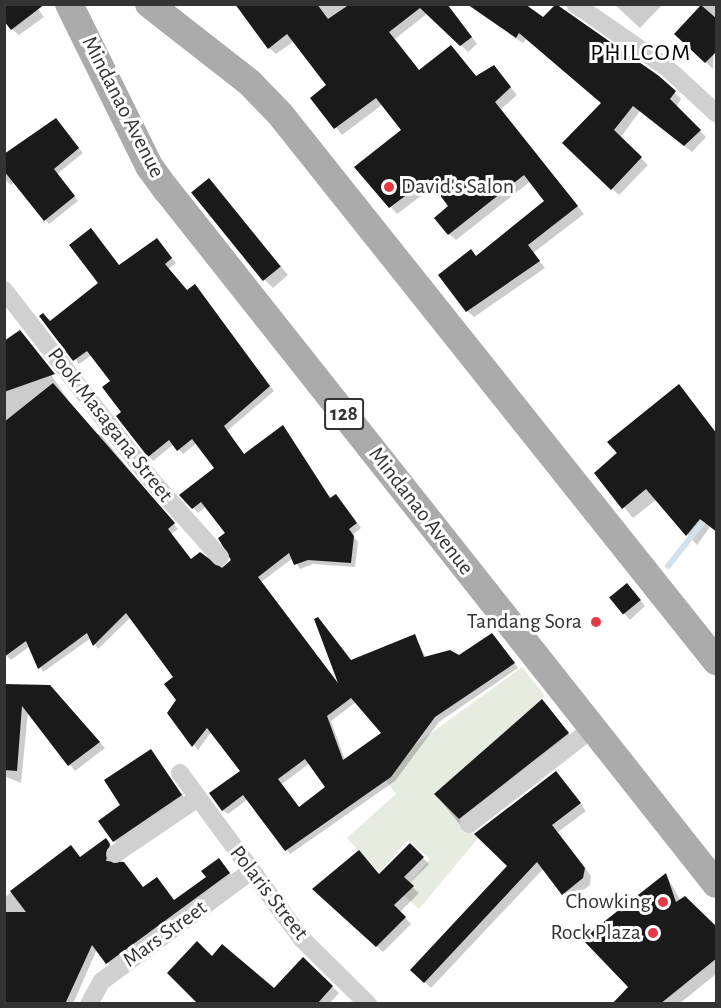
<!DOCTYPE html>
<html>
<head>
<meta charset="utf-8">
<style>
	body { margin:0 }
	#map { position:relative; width:721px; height:1008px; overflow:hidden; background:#fff; font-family:"Alegreya Sans",sans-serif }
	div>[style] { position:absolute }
	.green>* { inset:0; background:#e6ecdf }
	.shadow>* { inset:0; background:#0003; transform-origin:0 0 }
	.stream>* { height:6px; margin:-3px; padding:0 3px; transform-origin:3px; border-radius:3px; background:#cfe2ee }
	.building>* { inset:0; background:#1a1a1a; transform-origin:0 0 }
	.minor>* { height:18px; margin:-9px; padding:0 9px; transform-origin:9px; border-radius:9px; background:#d0d0d0 }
	.primary>* { height:28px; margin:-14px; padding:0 14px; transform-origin:14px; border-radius:14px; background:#ababab }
	.dots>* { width:16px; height:16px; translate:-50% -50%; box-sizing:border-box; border:3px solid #fff; border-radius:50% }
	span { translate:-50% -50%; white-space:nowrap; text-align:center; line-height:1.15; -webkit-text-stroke:6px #fff; paint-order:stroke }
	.shield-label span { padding:2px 4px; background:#fff; border:2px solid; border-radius:4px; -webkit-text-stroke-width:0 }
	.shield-label { font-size:21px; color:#333; font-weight:700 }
	.street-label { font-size:22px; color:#333 }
	.poi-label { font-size:22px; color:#333 }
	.left { translate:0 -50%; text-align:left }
	.right { translate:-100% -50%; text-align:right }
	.neighbourhood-label { font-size:24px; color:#000; letter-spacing:1.5px }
	.frame { position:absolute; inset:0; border:6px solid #333; pointer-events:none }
</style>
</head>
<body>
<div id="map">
	<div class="green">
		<div style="clip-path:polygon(522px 667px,545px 696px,434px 794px,478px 838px,419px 909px,401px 893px,430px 859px,408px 840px,379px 873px,347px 838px,396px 794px,379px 771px)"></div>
	</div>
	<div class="shadow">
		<div style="clip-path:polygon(34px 4px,44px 17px,19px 35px,12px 29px)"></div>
		<div style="clip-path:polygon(269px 4px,447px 4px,477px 44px,468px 52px,428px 13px,395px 39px,420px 71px,457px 53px,478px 79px,500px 74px,517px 95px,501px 109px,584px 214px,533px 253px,545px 268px,474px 317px,467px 311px,476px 257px,546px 201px,531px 181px,456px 240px,449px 234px,451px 207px,434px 186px,397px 214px,356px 167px,404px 130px,383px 104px,342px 135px,312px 98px,328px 86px,294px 41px,276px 54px,269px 48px)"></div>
		<div style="clip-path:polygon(466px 4px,523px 4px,544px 19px,554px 5px,658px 77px,681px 99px,676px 107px,706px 137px,692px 152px,640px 111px,620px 138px,648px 165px,619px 195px,564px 143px,602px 104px,526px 39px,523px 43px)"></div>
		<div style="clip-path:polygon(614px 4px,663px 4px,640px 28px)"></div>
		<div style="clip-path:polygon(704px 4px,716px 4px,713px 69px,676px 34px)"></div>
		<div style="clip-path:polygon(60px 124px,83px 153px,57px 174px,78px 201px,49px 224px,15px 182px,11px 185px,4px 179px,4px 156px)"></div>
		<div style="clip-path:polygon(216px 188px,288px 275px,273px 288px,265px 280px)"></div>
		<div style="clip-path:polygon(evenodd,161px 244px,176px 263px,168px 269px,187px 292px,199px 291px,274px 391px,227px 431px,245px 455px,287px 431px,331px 499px,340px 500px,361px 528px,352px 535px,358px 542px,355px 567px,313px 564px,300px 569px,293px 558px,261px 582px,340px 686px,351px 661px,415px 636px,426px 658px,459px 657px,497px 640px,518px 668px,439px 722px,395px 781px,290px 854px,248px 799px,228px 814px,223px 810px,242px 771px,212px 731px,198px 750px,168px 713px,178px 700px,175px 678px,131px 617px,98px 649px,91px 638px,43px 672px,30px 646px,11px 660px,4px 653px,4px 344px,25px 336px,87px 428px,102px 436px,178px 529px,171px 534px,191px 561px,228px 567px,232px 554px,227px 534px,206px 506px,198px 513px,181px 495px,216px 468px,197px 443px,183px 454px,174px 444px,153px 461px,118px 416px,123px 412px,112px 381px,92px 355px,79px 364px,50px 323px,119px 266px,161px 244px,356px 702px,383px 734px,345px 760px,331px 721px,356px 702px,161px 244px,310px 763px,327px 788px,300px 809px,282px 784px,310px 763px)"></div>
		<div style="clip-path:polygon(679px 386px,716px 433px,716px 532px,710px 527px,697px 545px,657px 499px,633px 518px,596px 473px)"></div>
		<div style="clip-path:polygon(632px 590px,645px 606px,630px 620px,612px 599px)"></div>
		<div style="clip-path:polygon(4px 685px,56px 692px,105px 748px,75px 771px,28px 711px,21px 783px,4px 776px)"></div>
		<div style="left:548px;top:707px;width:42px;height:142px;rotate:52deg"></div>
		<div style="clip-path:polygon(151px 751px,186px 800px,119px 845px,114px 841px,122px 805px)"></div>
		<div style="clip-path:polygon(562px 780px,586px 811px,558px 832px,591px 876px,590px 885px,570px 900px,544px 868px,431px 988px,412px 970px,509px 866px)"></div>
		<div style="clip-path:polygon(106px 840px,115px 850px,112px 863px,144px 889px,175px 901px,224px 865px,234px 879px,112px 968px,97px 949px,73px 1004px,4px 1004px,4px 898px,71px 847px,81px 859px)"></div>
		<div style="clip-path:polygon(410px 845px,429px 864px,409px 884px,419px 893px,400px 912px,411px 924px,383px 952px,320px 895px,380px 876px)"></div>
		<div style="clip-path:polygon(666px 875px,681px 901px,716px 927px,716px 974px,679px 1004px,614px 1004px,630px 987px)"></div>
		<div style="clip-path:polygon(212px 958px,274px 990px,303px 959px,339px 993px,329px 1004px,200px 1004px)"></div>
	</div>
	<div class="stream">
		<div style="left:668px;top:566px;width:63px;rotate:-51.5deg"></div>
	</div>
	<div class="building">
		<div style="clip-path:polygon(4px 4px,45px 4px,11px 30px,4px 21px)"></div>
		<div style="clip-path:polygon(235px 4px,317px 4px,328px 19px,350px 4px,447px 4px,472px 37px,460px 46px,420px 8px,389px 32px,419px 70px,451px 45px,476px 76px,494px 65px,511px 87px,495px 102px,578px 206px,528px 245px,540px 261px,466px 312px,438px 275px,471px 249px,476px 256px,544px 201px,524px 175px,448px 235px,434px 218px,448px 206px,428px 179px,389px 208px,354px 167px,401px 130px,376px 98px,334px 129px,310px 98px,326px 85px,287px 34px,268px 49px)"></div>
		<div style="clip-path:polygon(467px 4px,525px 4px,543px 17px,556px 4px,659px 76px,676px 91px,670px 99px,701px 130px,684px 146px,633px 106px,614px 130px,642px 157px,611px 190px,562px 143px,601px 103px,519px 33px,516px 38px)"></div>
		<div style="clip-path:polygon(701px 5px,717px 19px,717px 51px,705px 63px,674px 34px)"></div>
		<div style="clip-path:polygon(56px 118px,79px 148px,54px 169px,75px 196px,44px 221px,4px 171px,4px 154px)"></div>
		<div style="left:209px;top:178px;width:114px;height:23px;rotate:51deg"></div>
		<div style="clip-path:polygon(evenodd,91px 228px,119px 265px,157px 238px,172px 258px,165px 264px,187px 290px,195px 284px,270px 386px,224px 426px,244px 454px,283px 425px,330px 498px,336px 494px,357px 523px,349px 529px,354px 536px,351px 563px,308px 560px,294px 565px,289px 553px,258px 577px,338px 683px,314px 619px,318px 617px,351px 660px,415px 634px,424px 657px,450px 650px,459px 655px,492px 633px,515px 663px,435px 717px,391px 777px,285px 851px,243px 795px,222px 811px,209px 793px,240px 771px,207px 728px,192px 747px,167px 713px,176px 700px,164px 684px,173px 677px,126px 613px,93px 646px,87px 633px,38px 669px,26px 641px,4px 657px,4px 422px,53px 383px,175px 523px,168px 529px,191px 559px,200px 552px,222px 568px,231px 560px,218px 538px,225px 533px,201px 502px,192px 509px,179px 495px,214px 468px,192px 439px,177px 451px,169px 440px,148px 457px,116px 416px,121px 412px,102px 387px,110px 381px,87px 351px,73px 361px,39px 316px,43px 313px,50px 321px,98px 283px,69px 245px,91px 228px,351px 698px,381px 733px,343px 760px,327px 716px,351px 698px,91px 228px,305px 759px,325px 787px,299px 807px,278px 779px,305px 759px)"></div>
		<div style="clip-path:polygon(20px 330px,55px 374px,4px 392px,4px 341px)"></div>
		<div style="clip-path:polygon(679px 384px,717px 434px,717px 532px,700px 519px,686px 536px,646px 489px,622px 509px,594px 473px,617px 453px,607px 442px)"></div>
		<div style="left:627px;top:583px;width:22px;height:23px;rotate:51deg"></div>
		<div style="clip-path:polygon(4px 684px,50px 685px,100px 742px,68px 766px,22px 706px,17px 771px,4px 770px)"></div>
		<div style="clip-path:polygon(542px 699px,569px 733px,459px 819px,434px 794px)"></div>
		<div style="clip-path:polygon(151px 749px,182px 795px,113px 842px,98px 821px,120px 805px,104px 780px)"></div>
		<div style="clip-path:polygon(556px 771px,581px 803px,552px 825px,585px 868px,583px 878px,562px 895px,537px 862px,424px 983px,410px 970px,507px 866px,474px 834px)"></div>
		<div style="clip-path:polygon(106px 838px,110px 844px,106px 861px,124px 862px,143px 887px,157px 877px,174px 900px,206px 877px,201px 871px,219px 858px,230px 873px,106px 964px,92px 945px,65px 1004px,4px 1004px,4px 912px,26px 912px,10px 891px,71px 845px,80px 857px)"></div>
		<div style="clip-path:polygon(410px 843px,424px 857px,404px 877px,414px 886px,394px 905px,406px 917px,376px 947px,312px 889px,359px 850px,379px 874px)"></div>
		<div style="clip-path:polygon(666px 873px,676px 902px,685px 896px,717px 927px,717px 958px,660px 1004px,612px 1004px,628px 987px,582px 939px)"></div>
		<div style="clip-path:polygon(197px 941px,212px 956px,222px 944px,274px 988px,303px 957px,333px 986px,317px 1004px,198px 1004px,167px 973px)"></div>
	</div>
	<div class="minor">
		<div style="left:575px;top:4px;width:111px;rotate:34.7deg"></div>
		<div style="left:666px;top:67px;width:68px;rotate:42.6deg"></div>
		<div style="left:4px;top:290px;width:242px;rotate:52.2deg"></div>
		<div style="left:152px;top:481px;width:102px;rotate:48.2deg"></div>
		<div style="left:180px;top:773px;width:206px;rotate:53.7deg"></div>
		<div style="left:302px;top:939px;width:93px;rotate:44.6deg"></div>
		<div style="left:469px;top:824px;width:157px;rotate:-37.7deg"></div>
		<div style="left:115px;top:854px;width:100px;rotate:-34deg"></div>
		<div style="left:89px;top:1004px;width:26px;rotate:-61deg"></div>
		<div style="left:102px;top:981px;width:184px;rotate:-36.4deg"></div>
	</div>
	<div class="primary">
		<div style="left:69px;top:4px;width:181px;rotate:63.7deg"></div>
		<div style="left:149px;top:166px;width:29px;rotate:54deg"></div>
		<div style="left:166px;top:189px;width:886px;rotate:51.64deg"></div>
		<div style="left:149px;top:4px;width:128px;rotate:38deg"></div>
		<div style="left:250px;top:83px;width:43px;rotate:45.9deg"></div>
		<div style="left:280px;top:114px;width:700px;rotate:51.44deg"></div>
	</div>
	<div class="dots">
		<div style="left:389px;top:187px;background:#e63946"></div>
		<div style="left:596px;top:622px;background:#e63946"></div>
		<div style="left:663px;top:902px;background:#e63946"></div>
		<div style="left:653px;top:933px;background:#e63946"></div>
	</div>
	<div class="shield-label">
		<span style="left:344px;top:414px">128</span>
	</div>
	<div class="street-label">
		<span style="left:123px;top:107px;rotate:63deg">Mindanao Avenue</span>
		<span style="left:110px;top:425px;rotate:52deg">Pook Masagana Street</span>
		<span style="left:421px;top:511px;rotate:52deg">Mindanao Avenue</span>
		<span style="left:269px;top:893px;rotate:52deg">Polaris Street</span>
		<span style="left:165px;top:934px;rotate:-36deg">Mars Street</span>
	</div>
	<div class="poi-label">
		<span class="left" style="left:401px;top:187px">David's Salon</span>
		<span class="right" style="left:582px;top:622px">Tandang Sora</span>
		<span class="right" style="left:651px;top:902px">Chowking</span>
		<span class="right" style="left:641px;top:933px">Rock Plaza</span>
	</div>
	<div class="neighbourhood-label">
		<span style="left:641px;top:54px">PHILCOM</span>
	</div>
	<div class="frame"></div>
</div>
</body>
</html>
